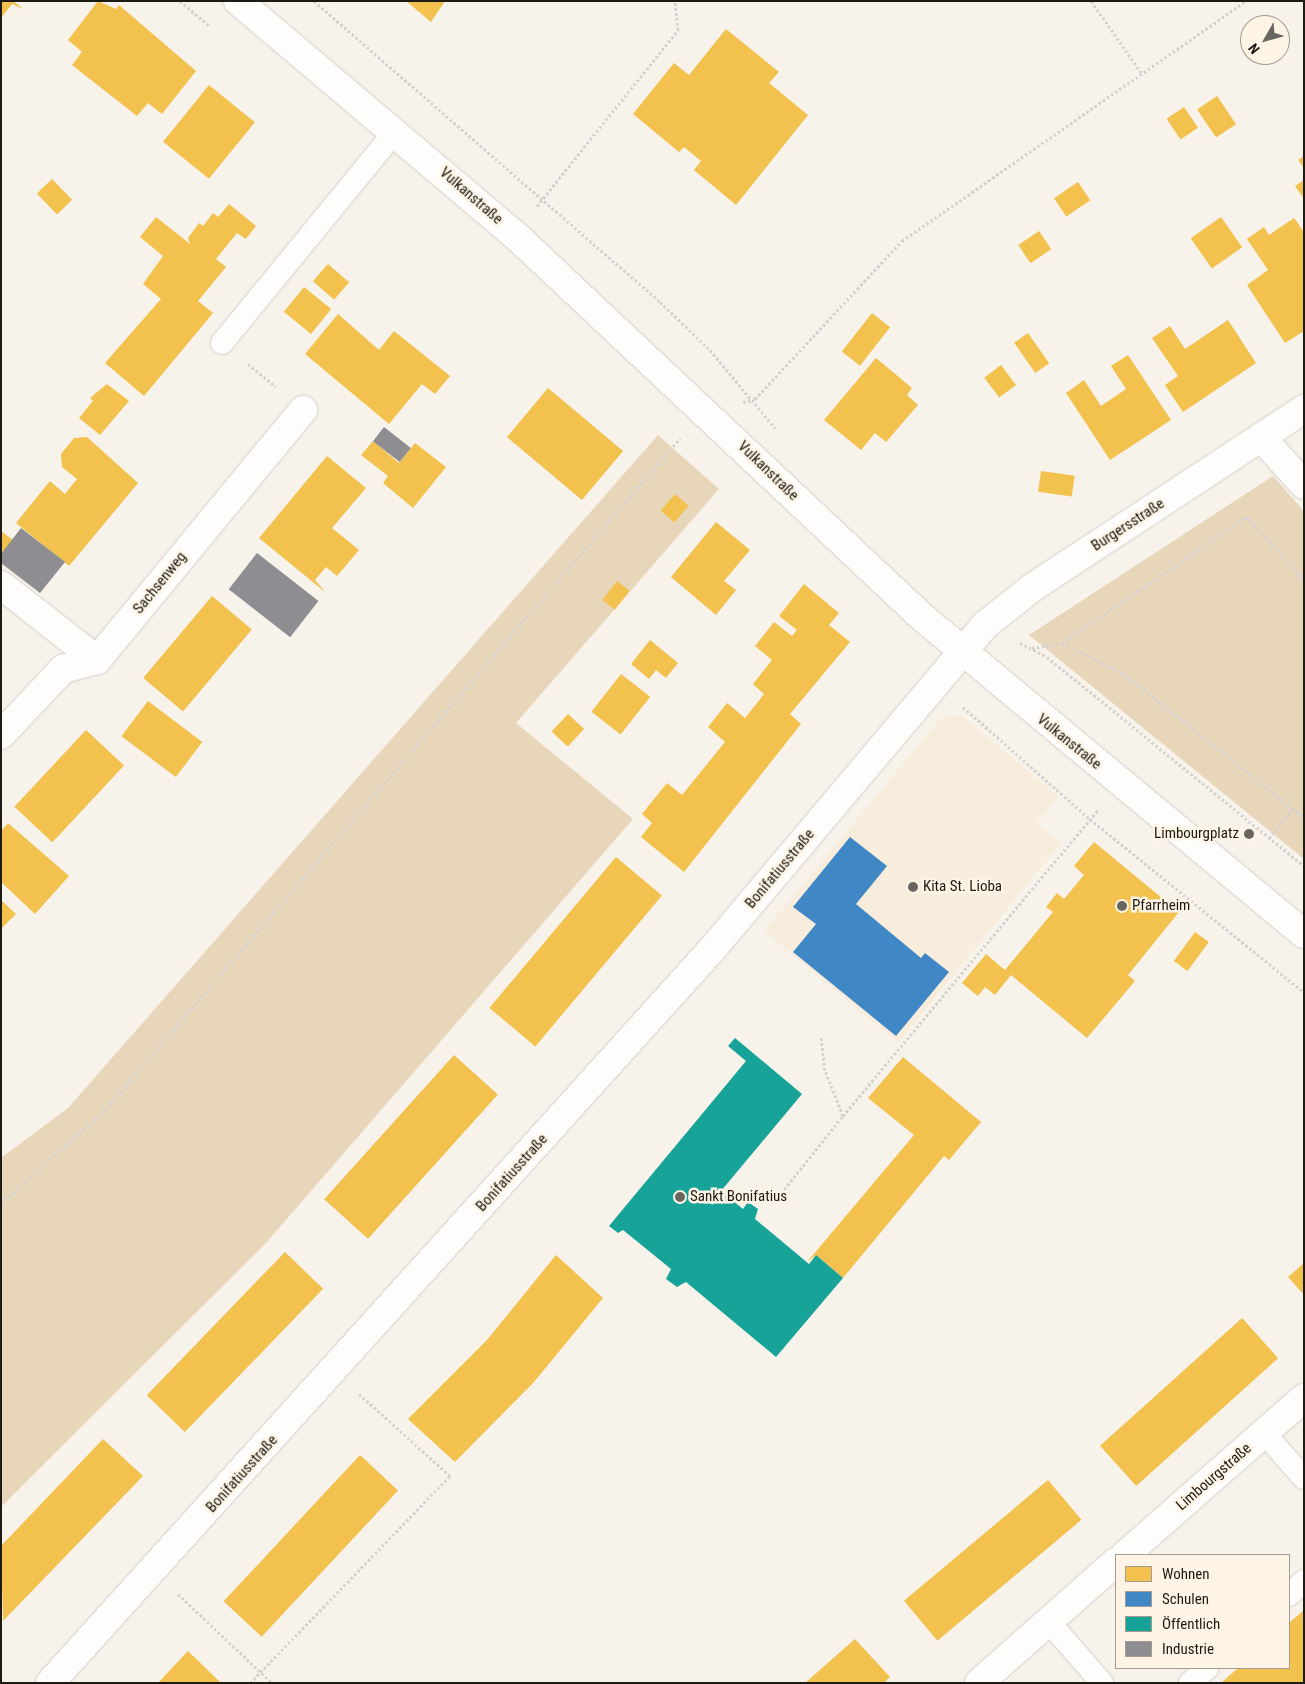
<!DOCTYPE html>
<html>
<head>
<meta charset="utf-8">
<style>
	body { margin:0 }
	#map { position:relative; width:1305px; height:1684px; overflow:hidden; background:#f7f3eb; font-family:"Roboto Condensed",sans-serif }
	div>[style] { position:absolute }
	.built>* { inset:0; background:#f8eddc }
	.green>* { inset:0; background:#e8d6bb }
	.homes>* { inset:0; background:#f2c14e; transform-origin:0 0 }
	.schools>* { inset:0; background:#3f88c5 }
	.public>* { inset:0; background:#17a398 }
	.industry>* { inset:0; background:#8d8d92; transform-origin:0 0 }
	.path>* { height:3px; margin-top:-1.5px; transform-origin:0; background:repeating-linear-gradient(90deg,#d3d2d0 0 2.5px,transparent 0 5px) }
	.roads { filter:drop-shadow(0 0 1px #d4d0c9) drop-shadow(0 0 1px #d4d0c9) }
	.lane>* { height:22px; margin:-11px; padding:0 11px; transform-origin:11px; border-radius:11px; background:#fefdfc }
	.street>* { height:28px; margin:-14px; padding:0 14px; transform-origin:14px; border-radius:14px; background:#fefdfc }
	.dots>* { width:14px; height:14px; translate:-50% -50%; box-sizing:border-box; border:2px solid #fdf4e5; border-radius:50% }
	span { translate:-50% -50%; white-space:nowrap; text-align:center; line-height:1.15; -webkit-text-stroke:5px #fdf4e5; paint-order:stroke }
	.street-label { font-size:15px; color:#1d1913 }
	.poi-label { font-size:15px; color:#1d1913 }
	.right { translate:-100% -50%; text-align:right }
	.left { translate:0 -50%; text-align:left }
	.frame { position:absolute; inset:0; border:2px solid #1d1913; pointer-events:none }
	.legend { position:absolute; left:1115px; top:1554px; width:175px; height:115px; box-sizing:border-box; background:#fdf4e5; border:1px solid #a39c91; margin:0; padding:6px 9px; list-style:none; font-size:15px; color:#1d1913 }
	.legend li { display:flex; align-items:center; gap:10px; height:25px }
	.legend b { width:25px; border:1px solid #a39c91 }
	.north { position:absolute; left:1240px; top:15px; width:50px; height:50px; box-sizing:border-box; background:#fdf4e5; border:1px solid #a39c91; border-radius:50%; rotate:232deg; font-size:14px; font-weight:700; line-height:20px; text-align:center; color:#1d1913 }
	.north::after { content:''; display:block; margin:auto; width:18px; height:22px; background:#69655f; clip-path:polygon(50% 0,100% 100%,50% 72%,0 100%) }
</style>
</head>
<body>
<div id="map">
	<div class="built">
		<div style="clip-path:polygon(961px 715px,1059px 797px,1036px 823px,1061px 843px,898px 1043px,764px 931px,942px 717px)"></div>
	</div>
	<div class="green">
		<div style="clip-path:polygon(658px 435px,719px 489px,516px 723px,633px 819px,266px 1243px,1px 1507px,1px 1158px,68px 1108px)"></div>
		<div style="clip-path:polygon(1273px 476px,1304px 511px,1304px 859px,1029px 635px)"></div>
	</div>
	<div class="homes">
		<div style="clip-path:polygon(1px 1px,13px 1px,24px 9px,12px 4px,1px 18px)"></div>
		<div style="clip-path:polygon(98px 1px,116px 9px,119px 5px,196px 71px,162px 114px,148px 103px,137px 116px,72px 65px,82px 52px,68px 40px)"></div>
		<div style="clip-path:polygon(406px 1px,445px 1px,431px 22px)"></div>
		<div style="clip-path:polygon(726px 29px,779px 72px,769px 83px,808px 115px,736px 205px,694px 170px,701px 161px,684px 147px,679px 152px,633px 114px,674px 63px,689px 75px)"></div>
		<div style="left:209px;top:85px;width:59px;height:73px;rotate:39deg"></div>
		<div style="left:1217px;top:96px;width:34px;height:24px;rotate:56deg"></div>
		<div style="left:1184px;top:107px;width:25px;height:21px;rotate:56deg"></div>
		<div style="clip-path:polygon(1304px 156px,1304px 168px,1298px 160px)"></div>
		<div style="left:52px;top:179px;width:29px;height:21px;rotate:46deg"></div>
		<div style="clip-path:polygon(1304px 180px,1304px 199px,1295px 186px)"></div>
		<div style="left:1078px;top:182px;width:22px;height:29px;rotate:56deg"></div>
		<div style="clip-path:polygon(229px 204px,256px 226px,246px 239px,237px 233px,216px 259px,226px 267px,198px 301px,213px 313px,144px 396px,105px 363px,161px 299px,143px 284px,163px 256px,140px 237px,156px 217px,190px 244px,188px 238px,199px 223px,203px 226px,213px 213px,218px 217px)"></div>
		<div style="left:1221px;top:217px;width:37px;height:37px;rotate:55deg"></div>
		<div style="clip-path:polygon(1294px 218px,1304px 232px,1304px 331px,1285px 343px,1247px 285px,1268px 270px,1247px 239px,1264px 227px,1269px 235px)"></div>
		<div style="left:1039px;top:231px;width:22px;height:25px;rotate:56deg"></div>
		<div style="left:328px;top:264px;width:28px;height:23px;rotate:41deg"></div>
		<div style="left:304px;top:287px;width:35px;height:32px;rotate:39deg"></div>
		<div style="left:872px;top:313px;width:23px;height:49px;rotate:38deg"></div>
		<div style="clip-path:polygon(338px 314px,379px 350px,394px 331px,450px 376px,435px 394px,422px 384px,389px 424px,305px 354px)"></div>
		<div style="clip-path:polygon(1228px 320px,1256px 363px,1183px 412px,1165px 385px,1178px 376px,1152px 338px,1170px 326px,1185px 349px)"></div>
		<div style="left:1028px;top:333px;width:37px;height:17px;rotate:55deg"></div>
		<div style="clip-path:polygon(1128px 355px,1171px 420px,1110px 460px,1066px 393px,1084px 380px,1101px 406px,1126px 389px,1111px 366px)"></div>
		<div style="clip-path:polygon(876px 358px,912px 388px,907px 395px,918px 405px,886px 442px,875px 433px,861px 450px,824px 420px)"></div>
		<div style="left:1001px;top:365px;width:25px;height:21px;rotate:53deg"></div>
		<div style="clip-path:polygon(107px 384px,129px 401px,100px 435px,79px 418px,93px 401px,90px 398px)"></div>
		<div style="left:548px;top:388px;width:98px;height:64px;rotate:40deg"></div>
		<div style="clip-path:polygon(87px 437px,138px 483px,69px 566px,16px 523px,50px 481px,65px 494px,77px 479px,62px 467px,61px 454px,74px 438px)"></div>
		<div style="clip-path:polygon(373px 441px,399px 463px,415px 443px,446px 467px,413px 508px,383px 483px,388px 476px,361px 455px)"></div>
		<div style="clip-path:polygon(327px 456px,366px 488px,332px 528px,359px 550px,337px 576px,326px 567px,315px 580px,325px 592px,259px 538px)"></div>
		<div style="left:1041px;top:471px;width:34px;height:21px;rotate:8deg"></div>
		<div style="left:675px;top:494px;width:18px;height:22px;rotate:41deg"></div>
		<div style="clip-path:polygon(716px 522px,750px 550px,724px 581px,736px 590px,716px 615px,671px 577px)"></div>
		<div style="clip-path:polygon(1px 531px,13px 540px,1px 554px)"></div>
		<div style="left:617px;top:581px;width:16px;height:24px;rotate:38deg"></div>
		<div style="clip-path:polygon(804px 584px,839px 613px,829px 625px,850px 642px,790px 714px,801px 724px,684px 872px,641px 837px,652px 823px,642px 814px,667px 783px,682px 795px,725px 742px,708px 727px,727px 703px,745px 718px,764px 694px,753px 684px,772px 660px,755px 646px,774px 622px,792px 636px,797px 630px,779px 616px)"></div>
		<div style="left:212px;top:596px;width:52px;height:107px;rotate:40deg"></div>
		<div style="clip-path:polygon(650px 640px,678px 663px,666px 678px,656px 670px,649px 679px,631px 664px)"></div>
		<div style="left:621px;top:674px;width:37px;height:48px;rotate:38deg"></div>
		<div style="left:148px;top:701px;width:68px;height:44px;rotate:37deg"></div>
		<div style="left:568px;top:714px;width:22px;height:24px;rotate:43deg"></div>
		<div style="left:86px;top:730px;width:52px;height:105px;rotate:43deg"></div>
		<div style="clip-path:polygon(8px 823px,69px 876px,35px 914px,1px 882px,1px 831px)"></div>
		<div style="clip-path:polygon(1094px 842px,1179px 912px,1128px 975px,1135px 981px,1087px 1038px,1011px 975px,995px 995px,985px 987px,978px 996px,962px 983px,986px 954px,1005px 970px,1053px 912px,1046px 907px,1057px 893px,1064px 899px,1084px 875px,1074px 866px)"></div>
		<div style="left:616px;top:857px;width:60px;height:197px;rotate:40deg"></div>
		<div style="clip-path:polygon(1px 900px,16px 914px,1px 929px)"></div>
		<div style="left:1195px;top:932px;width:17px;height:36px;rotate:36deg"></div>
		<div style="left:454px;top:1055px;width:59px;height:194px;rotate:42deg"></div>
		<div style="clip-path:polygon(903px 1057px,981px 1122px,949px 1160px,944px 1156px,843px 1278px,816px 1255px,807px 1262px,914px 1135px,868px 1098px)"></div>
		<div style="left:285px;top:1252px;width:53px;height:199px;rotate:44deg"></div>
		<div style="clip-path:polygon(556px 1255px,603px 1298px,534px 1382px,455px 1462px,408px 1419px,487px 1340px)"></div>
		<div style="clip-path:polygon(1304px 1263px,1304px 1295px,1288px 1277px)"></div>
		<div style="left:1242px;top:1318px;width:54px;height:191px;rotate:48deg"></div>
		<div style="clip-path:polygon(103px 1439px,143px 1476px,3px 1621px,1px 1546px)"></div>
		<div style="left:360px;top:1455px;width:52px;height:200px;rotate:43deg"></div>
		<div style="left:1048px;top:1480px;width:52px;height:188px;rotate:50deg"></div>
		<div style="clip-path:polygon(1304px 1610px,1304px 1683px,1221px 1683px,1238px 1668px,1289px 1668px,1289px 1623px)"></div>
		<div style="clip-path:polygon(855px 1639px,890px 1677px,884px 1683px,805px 1683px)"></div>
		<div style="clip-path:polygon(188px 1651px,221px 1683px,158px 1683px)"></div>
	</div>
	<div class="schools">
		<div style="clip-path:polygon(850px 837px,887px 866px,856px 904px,921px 958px,925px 953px,949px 972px,896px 1036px,793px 952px,816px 924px,793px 907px)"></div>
	</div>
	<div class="public">
		<div style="clip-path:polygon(735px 1038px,802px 1094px,721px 1191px,743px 1209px,748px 1202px,758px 1209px,755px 1219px,809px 1264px,816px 1255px,843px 1278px,776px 1357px,686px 1282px,677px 1287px,666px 1279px,671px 1269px,623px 1230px,618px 1233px,609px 1226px,746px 1061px,728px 1046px)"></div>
	</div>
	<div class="industry">
		<div style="left:384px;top:427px;width:34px;height:18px;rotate:38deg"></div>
		<div style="clip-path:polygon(21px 528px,65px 562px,40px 593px,1px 563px,1px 554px)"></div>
		<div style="left:257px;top:553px;width:78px;height:46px;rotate:38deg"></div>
	</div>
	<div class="path">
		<div style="left:180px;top:1px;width:39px;rotate:40deg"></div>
		<div style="left:314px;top:1px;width:459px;rotate:41deg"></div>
		<div style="left:660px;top:302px;width:69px;rotate:43.8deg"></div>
		<div style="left:710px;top:350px;width:102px;rotate:50.2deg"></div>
		<div style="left:1091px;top:1px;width:90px;rotate:54.9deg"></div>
		<div style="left:537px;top:206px;width:226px;rotate:-51.3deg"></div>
		<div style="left:678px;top:30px;width:29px;rotate:-96deg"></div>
		<div style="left:248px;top:364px;width:36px;rotate:39deg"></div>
		<div style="left:743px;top:402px;width:12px;rotate:-14deg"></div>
		<div style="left:755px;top:399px;width:216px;rotate:-47.1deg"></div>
		<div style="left:902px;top:241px;width:419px;rotate:-34.9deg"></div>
		<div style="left:1020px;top:643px;width:30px;rotate:27deg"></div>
		<div style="left:1047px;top:657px;width:331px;rotate:39.1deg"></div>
		<div style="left:1062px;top:643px;width:224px;rotate:-34.3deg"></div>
		<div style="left:1247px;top:517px;width:85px;rotate:47.9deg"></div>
		<div style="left:1032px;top:648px;width:30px;rotate:-9deg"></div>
		<div style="left:1062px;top:643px;width:69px;rotate:26.6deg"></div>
		<div style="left:1124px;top:674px;width:230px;rotate:38.5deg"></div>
		<div style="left:963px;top:707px;width:169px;rotate:41.4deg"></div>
		<div style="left:1090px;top:819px;width:275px;rotate:39deg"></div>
		<div style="left:1269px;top:838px;width:38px;rotate:-51deg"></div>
		<div style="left:843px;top:1116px;width:400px;rotate:-50.2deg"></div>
		<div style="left:778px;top:1197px;width:104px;rotate:-51.3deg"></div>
		<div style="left:843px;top:1116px;width:49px;rotate:-111.4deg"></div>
		<div style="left:825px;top:1070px;width:33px;rotate:-97deg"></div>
		<div style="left:1px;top:1203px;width:138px;rotate:-41.8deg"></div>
		<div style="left:104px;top:1111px;width:886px;rotate:-49.44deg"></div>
		<div style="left:178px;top:1594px;width:129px;rotate:43.4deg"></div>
		<div style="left:250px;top:1683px;width:288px;rotate:-46deg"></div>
		<div style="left:450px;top:1476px;width:124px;rotate:-137.9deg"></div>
	</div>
	<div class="roads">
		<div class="lane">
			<div style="left:222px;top:343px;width:273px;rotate:-50.7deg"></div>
			<div style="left:1264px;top:1433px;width:60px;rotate:48.4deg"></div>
			<div style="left:1289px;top:1595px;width:21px;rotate:-43deg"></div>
			<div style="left:1049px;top:1622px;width:81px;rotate:49deg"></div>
			<div style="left:1190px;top:1683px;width:23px;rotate:-41deg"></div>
		</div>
		<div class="street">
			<div style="left:238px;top:1px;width:361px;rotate:40.2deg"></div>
			<div style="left:514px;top:234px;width:560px;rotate:43.19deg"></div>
			<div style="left:922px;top:617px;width:496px;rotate:39.7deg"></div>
			<div style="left:1261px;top:437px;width:64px;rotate:48.1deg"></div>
			<div style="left:1px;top:585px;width:122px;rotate:38deg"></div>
			<div style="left:1px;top:735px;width:91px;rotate:-46.8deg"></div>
			<div style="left:63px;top:669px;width:35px;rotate:-15deg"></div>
			<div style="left:97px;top:660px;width:324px;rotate:-50.5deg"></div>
			<div style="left:1125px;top:1555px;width:238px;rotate:-41.3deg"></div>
			<div style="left:50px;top:1683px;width:991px;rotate:-47.94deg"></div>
			<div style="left:714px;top:947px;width:421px;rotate:-49.9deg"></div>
			<div style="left:985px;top:625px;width:61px;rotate:-38.4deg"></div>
			<div style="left:1033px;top:587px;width:324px;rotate:-33.3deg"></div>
			<div style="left:979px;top:1683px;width:183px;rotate:-41.5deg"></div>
		</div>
	</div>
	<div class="dots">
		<div style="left:1249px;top:834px;background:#69655f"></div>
		<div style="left:913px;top:887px;background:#69655f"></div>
		<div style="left:1122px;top:906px;background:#69655f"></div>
		<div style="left:680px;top:1197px;background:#69655f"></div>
	</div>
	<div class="street-label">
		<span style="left:471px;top:196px;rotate:41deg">Vulkanstraße</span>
		<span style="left:768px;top:471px;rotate:44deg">Vulkanstraße</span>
		<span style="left:1128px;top:525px;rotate:-33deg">Burgersstraße</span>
		<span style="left:160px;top:583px;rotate:-51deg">Sachsenweg</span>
		<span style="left:1069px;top:742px;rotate:39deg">Vulkanstraße</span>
		<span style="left:780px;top:869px;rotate:-50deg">Bonifatiusstraße</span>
		<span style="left:512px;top:1173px;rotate:-48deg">Bonifatiusstraße</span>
		<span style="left:242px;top:1474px;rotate:-48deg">Bonifatiusstraße</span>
		<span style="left:1214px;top:1477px;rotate:-41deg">Limbourgstraße</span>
	</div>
	<div class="poi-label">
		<span class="right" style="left:1239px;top:834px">Limbourgplatz</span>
		<span class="left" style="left:923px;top:887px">Kita St. Lioba</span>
		<span class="left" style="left:1132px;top:906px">Pfarrheim</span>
		<span class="left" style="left:690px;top:1197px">Sankt Bonifatius</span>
	</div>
	<div class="frame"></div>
	<ul class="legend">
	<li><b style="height:14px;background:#f2c14e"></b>Wohnen</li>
	<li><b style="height:14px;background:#3f88c5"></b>Schulen</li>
	<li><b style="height:14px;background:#17a398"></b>Öffentlich</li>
	<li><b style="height:14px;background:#8d8d92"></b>Industrie</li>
	</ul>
	<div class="north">N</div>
</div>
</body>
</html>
